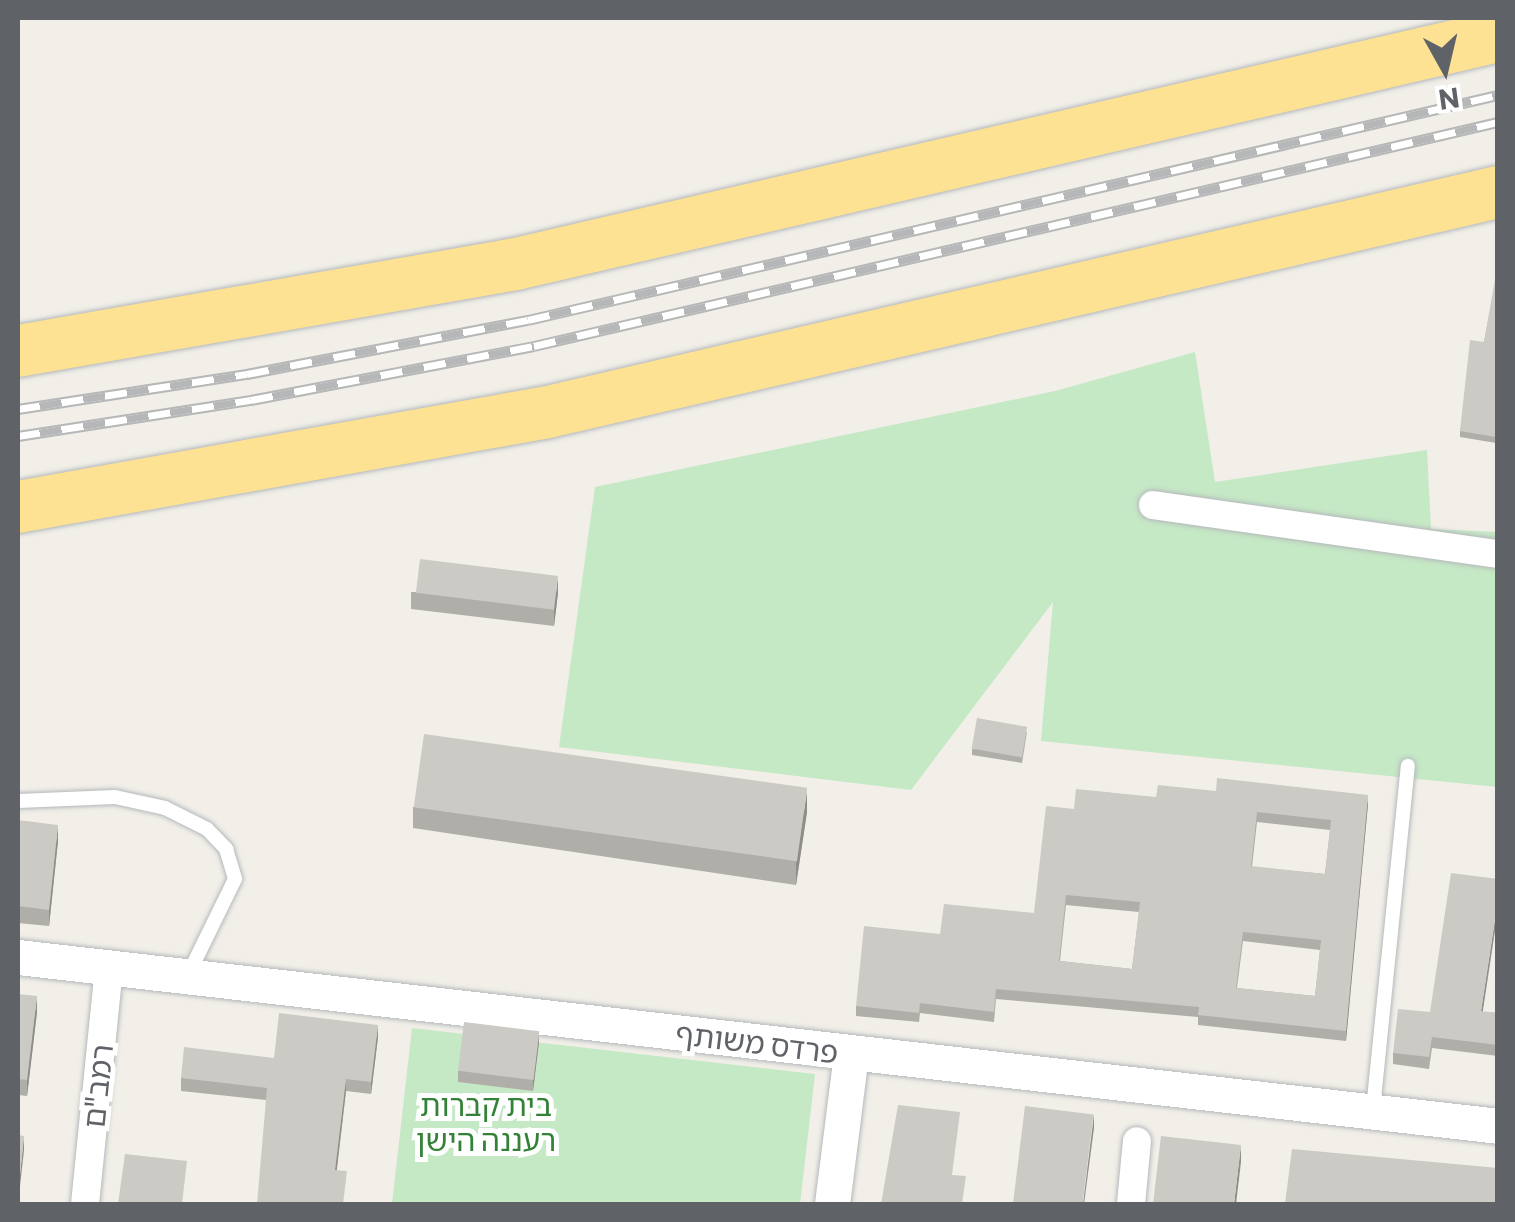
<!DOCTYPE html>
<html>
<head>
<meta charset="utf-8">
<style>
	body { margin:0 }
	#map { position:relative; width:1515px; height:1222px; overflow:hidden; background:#f1efe8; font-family:Commissioner,"Noto Sans Hebrew",sans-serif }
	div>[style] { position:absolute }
	.green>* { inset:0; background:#c5e8c5 }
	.roads { filter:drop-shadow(0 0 2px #b5b8bc) drop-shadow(0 0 2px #b5b8bc) }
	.service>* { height:14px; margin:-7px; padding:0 7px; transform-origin:7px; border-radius:7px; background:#fff }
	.minor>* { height:28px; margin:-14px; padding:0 14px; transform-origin:14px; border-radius:14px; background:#fff }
	.tertiary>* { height:35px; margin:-17.5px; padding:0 17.5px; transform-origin:17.5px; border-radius:17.5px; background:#fff }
	.motorway>* { height:52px; margin:-26px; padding:0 26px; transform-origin:26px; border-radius:26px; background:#fde293 }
	.rail>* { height:11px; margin-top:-5.5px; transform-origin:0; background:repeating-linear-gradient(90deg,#fff 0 22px,#b6b7b8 0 44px); box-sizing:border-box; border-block:2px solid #b6b7b8 }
	.wall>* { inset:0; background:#afaea9 }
	.shaded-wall>* { inset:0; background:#8f8d8a }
	.building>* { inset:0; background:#cccac5; transform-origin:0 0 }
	span { translate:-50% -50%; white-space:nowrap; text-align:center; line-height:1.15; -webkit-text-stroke:10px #fff; paint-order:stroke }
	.street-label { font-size:30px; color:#5f6368 }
	.park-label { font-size:30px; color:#348238 }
	.frame { position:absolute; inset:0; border:20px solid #5f6368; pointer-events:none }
	.north { position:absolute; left:1395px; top:20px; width:100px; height:100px; -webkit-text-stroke:8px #fff; paint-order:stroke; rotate:172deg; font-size:28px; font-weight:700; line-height:40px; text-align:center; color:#5f6368 }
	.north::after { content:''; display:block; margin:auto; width:35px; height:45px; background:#5f6368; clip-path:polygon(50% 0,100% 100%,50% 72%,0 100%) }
</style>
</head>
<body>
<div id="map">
	<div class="green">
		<div style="clip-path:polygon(1195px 352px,1215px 482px,1427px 450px,1431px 529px,1497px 532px,1497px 787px,1041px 741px,1053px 602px,911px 790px,559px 747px,595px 487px,1055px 391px)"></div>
		<div style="clip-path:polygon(412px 1028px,815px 1074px,800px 1204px,392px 1204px)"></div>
	</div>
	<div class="roads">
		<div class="service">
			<div style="left:18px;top:801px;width:97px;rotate:-2.4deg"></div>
			<div style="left:115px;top:797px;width:51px;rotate:12.4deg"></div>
			<div style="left:165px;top:808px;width:47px;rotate:26.6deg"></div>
			<div style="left:207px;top:829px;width:28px;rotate:46deg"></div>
			<div style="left:226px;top:849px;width:31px;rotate:73deg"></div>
			<div style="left:235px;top:879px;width:105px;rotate:116.1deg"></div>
			<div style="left:1373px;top:1109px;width:345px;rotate:-84.2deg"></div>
		</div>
		<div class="minor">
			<div style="left:1153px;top:505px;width:348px;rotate:8.1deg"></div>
			<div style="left:85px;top:1204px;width:237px;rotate:-84.2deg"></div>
			<div style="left:1131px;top:1204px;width:63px;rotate:-84.6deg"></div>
		</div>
		<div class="tertiary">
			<div style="left:18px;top:957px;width:1490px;rotate:6.51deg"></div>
			<div style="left:832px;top:1204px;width:152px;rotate:-82.8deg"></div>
		</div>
		<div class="motorway">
			<div style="left:18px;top:351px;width:506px;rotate:-9.91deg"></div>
			<div style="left:516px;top:264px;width:1008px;rotate:-13.07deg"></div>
			<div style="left:18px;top:507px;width:538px;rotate:-10.16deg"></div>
			<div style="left:548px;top:412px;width:975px;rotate:-13.04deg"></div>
		</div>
	</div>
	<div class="rail">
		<div style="left:18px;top:409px;width:232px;rotate:-8.7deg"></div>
		<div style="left:247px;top:374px;width:286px;rotate:-10.9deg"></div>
		<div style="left:528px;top:320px;width:996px;rotate:-13.06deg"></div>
		<div style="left:18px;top:436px;width:236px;rotate:-8.8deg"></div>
		<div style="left:251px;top:400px;width:288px;rotate:-10.8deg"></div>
		<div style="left:534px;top:346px;width:990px;rotate:-13.08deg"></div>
	</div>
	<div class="wall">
		<div style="clip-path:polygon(1498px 268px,1498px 442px,1496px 443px,1460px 437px,1460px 431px,1484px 342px)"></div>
		<div style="clip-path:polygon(411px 592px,558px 593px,554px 626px,411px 609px)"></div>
		<div style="clip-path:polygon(1027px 732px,1022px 763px,972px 755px,972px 749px)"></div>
		<div style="clip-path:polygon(evenodd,1216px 791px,1368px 804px,1346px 1041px,1198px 1025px,1198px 1017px,996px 999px,994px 1022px,920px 1013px,919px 1022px,856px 1016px,856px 1006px,940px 934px,1034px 913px,1074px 809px,1156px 797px,1216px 791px,1257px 822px,1330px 830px,1325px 874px,1252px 867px,1257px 822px,1216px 791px,1066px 905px,1139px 912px,1132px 969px,1060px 961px,1066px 905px,1216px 791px,1243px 941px,1320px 950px,1315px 996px,1237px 988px,1243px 941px)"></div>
		<div style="clip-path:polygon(413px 807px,807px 812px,796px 885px,413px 828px)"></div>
		<div style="clip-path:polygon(18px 820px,58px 841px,49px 926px,18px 923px)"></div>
		<div style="clip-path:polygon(18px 994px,37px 1012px,27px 1096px,18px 1095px)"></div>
		<div style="clip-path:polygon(1430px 1012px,1482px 1012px,1498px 1013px,1498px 1056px,1432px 1048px,1429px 1069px,1393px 1064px,1393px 1053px)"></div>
		<div style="clip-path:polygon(378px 1037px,371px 1094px,346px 1091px,337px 1170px,347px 1183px,266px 1100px,181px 1091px,181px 1078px)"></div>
		<div style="clip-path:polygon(539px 1042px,533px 1091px,458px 1082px,458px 1071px)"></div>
	</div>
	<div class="shaded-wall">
		<div style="clip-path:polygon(558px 577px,558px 593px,554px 626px,554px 610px)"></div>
		<div style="clip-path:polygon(807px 791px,807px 812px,796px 885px,796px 864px)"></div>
		<div style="clip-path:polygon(1368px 795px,1368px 804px,1346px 1041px,1346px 1031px)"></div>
		<div style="clip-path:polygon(58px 825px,58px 841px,49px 926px,49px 910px)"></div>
		<div style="clip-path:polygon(1498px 900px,1498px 911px,1481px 1023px,1481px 1011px)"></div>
		<div style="clip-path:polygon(37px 996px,37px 1012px,27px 1096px,27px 1080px)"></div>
		<div style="clip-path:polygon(378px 1025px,378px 1037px,371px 1094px,371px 1082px)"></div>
		<div style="clip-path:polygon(539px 1031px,539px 1042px,533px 1091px,533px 1080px)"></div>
		<div style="clip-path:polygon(346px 1079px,346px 1091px,335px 1182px,335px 1170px)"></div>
		<div style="clip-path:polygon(1094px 1114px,1094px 1128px,1084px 1204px,1083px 1204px)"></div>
		<div style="clip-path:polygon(24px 1136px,24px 1150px,18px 1204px,18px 1193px)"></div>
		<div style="clip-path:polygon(1241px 1145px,1241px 1162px,1236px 1204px,1234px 1204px)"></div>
	</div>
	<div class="building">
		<div style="clip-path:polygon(1497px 268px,1498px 436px,1496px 437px,1460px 431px,1470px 340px,1484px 342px)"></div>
		<div style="left:420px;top:559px;width:139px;height:34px;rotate:7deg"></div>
		<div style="left:977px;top:718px;width:51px;height:31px;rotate:10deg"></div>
		<div style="left:424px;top:734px;width:387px;height:74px;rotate:8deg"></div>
		<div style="clip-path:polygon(evenodd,1217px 778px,1368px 795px,1346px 1031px,1198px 1015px,1199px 1007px,996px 989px,994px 1012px,920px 1003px,919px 1013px,856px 1006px,864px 926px,940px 934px,944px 904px,1034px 913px,1046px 806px,1074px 809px,1076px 789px,1156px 797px,1158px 785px,1216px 791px,1217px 778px,1257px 812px,1331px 820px,1325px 874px,1251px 866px,1257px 812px,1217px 778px,1066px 895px,1140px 902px,1132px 969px,1059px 961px,1066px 895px,1217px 778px,1243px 932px,1321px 940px,1315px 996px,1236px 988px,1243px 932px)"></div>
		<div style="clip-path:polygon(18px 820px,58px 825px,49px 910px,18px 906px)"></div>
		<div style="clip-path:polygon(1451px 873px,1498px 879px,1498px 900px,1481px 1011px,1498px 1013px,1498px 1045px,1432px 1037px,1429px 1057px,1393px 1053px,1398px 1009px,1430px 1012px)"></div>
		<div style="clip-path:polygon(18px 994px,37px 996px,27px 1080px,18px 1079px)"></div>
		<div style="clip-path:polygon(279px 1013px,378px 1025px,371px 1082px,346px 1079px,335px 1170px,347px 1171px,343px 1204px,257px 1204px,267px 1088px,181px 1078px,184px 1047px,274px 1058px)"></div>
		<div style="left:464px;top:1022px;width:76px;height:49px;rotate:7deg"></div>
		<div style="clip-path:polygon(898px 1105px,960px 1112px,952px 1175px,966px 1176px,962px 1204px,881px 1204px)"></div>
		<div style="left:1025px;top:1106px;width:69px;height:99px;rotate:7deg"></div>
		<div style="clip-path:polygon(18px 1135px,24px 1136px,18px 1193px)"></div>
		<div style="clip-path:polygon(1161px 1136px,1241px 1145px,1234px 1204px,1153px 1204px)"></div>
		<div style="clip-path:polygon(1292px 1149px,1498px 1168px,1498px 1204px,1285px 1204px)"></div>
		<div style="clip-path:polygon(125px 1154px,187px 1161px,182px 1204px,118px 1204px)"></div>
	</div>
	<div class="street-label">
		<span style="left:757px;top:1042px;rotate:7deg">פרדס משותף</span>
		<span style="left:97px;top:1086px;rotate:-84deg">רמב"ם</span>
	</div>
	<div class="park-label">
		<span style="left:486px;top:1121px">בית קברות<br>רעננה הישן</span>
	</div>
	<div class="frame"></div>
	<div class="north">N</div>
</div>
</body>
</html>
